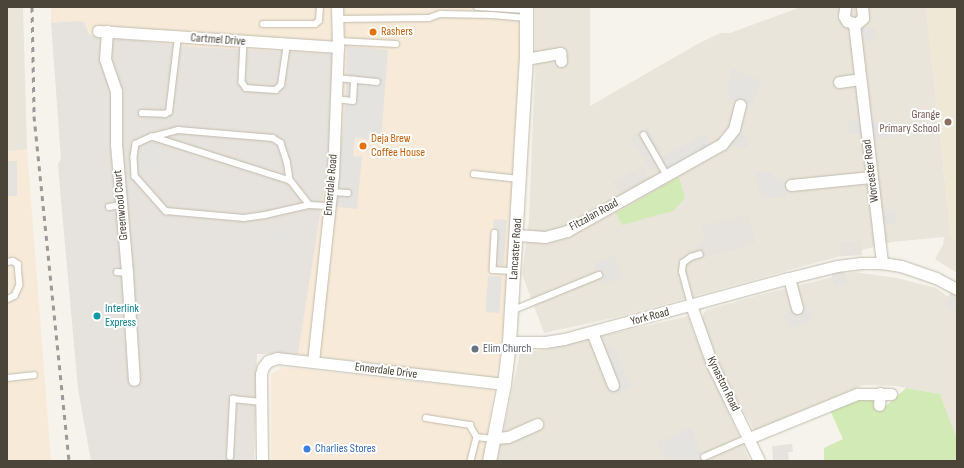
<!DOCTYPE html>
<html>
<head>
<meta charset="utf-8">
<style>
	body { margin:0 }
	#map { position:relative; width:964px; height:468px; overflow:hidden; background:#f6f3ec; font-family:"Sofia Sans Condensed",sans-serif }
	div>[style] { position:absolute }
	.residential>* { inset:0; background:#eae5da }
	.commercial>* { inset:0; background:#f7ead8 }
	.industrial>* { inset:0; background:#e6e2dd; transform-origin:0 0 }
	.education>* { inset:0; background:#efe8d6 }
	.green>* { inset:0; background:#d2eab5 }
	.parking>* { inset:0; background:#e5e3e0; transform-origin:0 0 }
	.roads { filter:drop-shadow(0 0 1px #c2bbae) drop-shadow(0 0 1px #c2bbae) }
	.service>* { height:5.5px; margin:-2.75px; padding:0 2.75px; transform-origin:2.75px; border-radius:2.75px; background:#fff }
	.minor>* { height:11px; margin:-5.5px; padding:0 5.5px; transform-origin:5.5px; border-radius:5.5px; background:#fff }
	.tertiary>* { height:13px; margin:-6.5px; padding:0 6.5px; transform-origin:6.5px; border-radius:6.5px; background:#fff }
	.rail>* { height:3px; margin-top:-1.5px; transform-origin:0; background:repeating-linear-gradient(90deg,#9a9a9a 0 5px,transparent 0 10px) }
	.dots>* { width:11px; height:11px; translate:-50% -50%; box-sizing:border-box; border:2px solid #fff; border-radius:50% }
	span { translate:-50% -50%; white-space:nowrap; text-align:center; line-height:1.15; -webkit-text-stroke:4px #fff; paint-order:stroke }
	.food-label { font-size:12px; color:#c56008 }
	.left { translate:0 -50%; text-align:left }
	.street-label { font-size:12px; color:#4b4439 }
	.education-label { font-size:12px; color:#785e54 }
	.right { translate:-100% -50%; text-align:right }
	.culture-label { font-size:12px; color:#0d838f }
	.worship-label { font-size:12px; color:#5b616d }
	.shop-label { font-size:12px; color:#366cbe }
	.frame { position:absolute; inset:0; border:8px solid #4b4439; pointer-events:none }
</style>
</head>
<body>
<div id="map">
	<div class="residential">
		<div style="clip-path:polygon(7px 7px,23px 7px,27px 149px,7px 152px)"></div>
		<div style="clip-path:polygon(535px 7px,590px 7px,590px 106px,701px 42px,721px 33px,730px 33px,801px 7px,926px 7px,951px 238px,957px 241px,957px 273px,935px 259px,943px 245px,944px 237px,892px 242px,617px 317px,544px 333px,522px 274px,529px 221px,535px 64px)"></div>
		<div style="clip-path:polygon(854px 272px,897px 278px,936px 288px,957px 303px,957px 439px,940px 394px,896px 386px,864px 385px,754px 431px,716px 358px,702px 321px,704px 312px,706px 310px,767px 293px)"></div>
		<div style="clip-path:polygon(688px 316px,697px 341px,750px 461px,497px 461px,520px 353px,546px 349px)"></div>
	</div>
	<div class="commercial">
		<div style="clip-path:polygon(51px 7px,518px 7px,520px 58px,511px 236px,503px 337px,496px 379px,298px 354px,331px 146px,333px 54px,195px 47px,89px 35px,75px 21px,51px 23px)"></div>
		<div style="clip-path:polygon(27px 149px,51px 461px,7px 461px,7px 152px)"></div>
		<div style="clip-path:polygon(284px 367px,494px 390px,483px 461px,271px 461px,271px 374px)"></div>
	</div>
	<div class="industrial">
		<div style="clip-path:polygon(75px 21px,84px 22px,89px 35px,195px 47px,333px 54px,331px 146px,298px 354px,257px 354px,254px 461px,91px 461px,78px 389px,60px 189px,58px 164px,61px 159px,51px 23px)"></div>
		<div style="left:643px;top:166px;width:16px;height:34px;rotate:63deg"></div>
		<div style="clip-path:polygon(748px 215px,755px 242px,749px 245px,701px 258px,697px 244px,706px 242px,702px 226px)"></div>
		<div style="left:861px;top:241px;width:14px;height:22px;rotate:86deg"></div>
	</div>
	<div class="education">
		<div style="clip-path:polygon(926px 7px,957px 7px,957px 241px,951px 238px)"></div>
	</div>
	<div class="green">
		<div style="clip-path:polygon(679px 177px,685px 198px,673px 211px,622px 225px,616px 213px)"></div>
		<div style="clip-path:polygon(906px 388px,940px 394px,957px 439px,957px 461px,824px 461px,824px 448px,843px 439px,830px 410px,866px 396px,879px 405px,886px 406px)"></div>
	</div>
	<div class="parking">
		<div style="left:875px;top:27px;width:13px;height:20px;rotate:86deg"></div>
		<div style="clip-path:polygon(347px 46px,388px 50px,381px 140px,355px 138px,353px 156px,362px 157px,357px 209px,336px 207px,346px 91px)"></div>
		<div style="clip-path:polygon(733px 69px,762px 81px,753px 104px,746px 107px,731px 99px,728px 93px,727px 85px)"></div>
		<div style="clip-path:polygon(737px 119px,748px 139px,747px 149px,722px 144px)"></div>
		<div style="clip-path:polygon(865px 120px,866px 124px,885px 122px,887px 137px,867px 140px,866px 133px,848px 134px,847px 121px)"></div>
		<div style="clip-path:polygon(648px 127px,663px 156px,705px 134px,712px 147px,671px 170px,666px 162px,650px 171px,630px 136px)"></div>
		<div style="clip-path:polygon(148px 143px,157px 144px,164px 149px,162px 174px,139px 173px,138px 156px,141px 148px)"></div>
		<div style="left:7px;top:161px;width:10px;height:35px"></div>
		<div style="clip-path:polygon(766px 171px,791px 185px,785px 197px,762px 199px,754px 173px)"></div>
		<div style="left:895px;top:209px;width:14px;height:20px;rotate:86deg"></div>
		<div style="clip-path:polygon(294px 218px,302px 218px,300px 245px,266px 244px,266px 235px)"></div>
		<div style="left:494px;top:219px;width:13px;height:46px;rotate:4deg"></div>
		<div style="left:614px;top:255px;width:24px;height:22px;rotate:68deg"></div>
		<div style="left:843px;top:265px;width:19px;height:13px;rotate:78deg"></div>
		<div style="left:488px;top:276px;width:14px;height:36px;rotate:4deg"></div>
		<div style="clip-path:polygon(954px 287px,957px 289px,956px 312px,944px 304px)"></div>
		<div style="left:806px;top:304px;width:17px;height:25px;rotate:66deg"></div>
		<div style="clip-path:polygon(613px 345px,631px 388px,610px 396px,606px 387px,613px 385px,599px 351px)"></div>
		<div style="clip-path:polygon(691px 427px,704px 457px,694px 461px,660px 461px,664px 459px,657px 442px)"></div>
		<div style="clip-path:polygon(792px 444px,793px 452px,788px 452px,789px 461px,773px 461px,772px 446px)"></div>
	</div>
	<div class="roads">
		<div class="service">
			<div style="left:477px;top:7px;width:49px;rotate:3.5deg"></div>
			<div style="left:338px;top:19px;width:91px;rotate:-0.6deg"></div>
			<div style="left:429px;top:18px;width:12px;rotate:-20deg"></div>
			<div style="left:440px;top:14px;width:52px;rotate:1.1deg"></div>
			<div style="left:492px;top:15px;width:34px;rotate:5deg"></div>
			<div style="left:263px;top:24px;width:52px"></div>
			<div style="left:315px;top:24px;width:5px;rotate:-37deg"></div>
			<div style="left:319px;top:21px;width:14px;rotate:-86deg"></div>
			<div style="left:338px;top:41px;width:58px;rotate:3deg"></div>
			<div style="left:244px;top:42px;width:40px;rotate:92.9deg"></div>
			<div style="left:242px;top:82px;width:7px;rotate:56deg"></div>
			<div style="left:246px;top:88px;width:30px;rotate:4deg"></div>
			<div style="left:276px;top:90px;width:7px;rotate:-45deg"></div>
			<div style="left:281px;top:85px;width:41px;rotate:-81.7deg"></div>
			<div style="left:337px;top:78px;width:40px;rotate:5.7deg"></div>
			<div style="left:336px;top:99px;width:17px;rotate:7deg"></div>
			<div style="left:353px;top:101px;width:21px;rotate:-87deg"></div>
			<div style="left:142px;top:113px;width:23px;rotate:2deg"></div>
			<div style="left:165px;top:114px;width:4px;rotate:-27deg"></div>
			<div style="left:169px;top:112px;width:76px;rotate:-83.2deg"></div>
			<div style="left:644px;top:135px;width:46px;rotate:60.1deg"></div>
			<div style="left:152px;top:137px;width:27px;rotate:-15deg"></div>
			<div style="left:178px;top:130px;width:95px;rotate:4.8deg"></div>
			<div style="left:273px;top:138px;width:9px;rotate:32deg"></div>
			<div style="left:281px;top:143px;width:19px;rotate:72deg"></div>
			<div style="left:287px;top:161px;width:20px;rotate:81deg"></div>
			<div style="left:474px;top:174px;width:45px;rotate:6.3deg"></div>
			<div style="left:331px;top:192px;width:17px;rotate:3deg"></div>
			<div style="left:309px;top:205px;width:31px;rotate:-128deg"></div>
			<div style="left:290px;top:181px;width:145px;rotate:-162.3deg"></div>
			<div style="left:152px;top:137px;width:17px;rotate:156deg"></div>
			<div style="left:136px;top:144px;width:13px;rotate:99deg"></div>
			<div style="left:134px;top:157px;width:19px;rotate:87deg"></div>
			<div style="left:135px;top:176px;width:47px;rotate:48.5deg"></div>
			<div style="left:166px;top:211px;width:78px;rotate:5.1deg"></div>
			<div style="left:244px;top:218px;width:21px;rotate:-8deg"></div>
			<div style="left:265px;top:215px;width:45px;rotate:-12.8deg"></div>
			<div style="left:309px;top:205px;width:20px;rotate:3deg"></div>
			<div style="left:109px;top:207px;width:12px;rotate:-9deg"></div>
			<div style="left:495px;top:233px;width:37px;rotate:93deg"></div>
			<div style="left:493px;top:270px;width:21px;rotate:3deg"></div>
			<div style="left:7px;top:262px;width:6px;rotate:-9deg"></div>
			<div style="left:13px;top:261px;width:6px;rotate:31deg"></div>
			<div style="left:18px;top:264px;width:21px;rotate:85deg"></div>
			<div style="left:20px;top:285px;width:12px;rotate:114deg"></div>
			<div style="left:15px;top:296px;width:9px;rotate:153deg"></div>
			<div style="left:117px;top:272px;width:10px;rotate:6deg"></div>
			<div style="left:691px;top:305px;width:34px;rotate:-105deg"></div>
			<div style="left:682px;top:272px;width:9px;rotate:-84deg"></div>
			<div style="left:683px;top:263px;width:10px;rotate:-37deg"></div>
			<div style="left:691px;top:257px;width:9px;rotate:-18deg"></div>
			<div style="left:511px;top:311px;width:95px;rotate:-22.2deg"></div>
			<div style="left:7px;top:378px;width:27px;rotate:-6deg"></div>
			<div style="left:426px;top:418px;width:45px;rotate:9deg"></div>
			<div style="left:470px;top:425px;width:14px;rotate:60deg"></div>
			<div style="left:477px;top:437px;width:25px;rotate:104deg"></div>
			<div style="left:477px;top:437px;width:16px;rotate:7deg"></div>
			<div style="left:230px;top:457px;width:58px;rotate:-87deg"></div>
			<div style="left:233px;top:399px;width:28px;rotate:6deg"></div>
			<div style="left:704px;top:457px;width:48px;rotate:-23.4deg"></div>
		</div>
		<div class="minor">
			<div style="left:845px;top:7px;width:9px;rotate:96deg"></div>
			<div style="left:844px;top:16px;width:6px;rotate:59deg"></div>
			<div style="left:847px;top:21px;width:9px;rotate:18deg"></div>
			<div style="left:856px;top:24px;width:9px;rotate:-41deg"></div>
			<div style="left:863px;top:18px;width:11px;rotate:-95deg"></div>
			<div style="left:854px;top:24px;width:241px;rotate:83.3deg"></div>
			<div style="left:98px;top:31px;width:241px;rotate:3.8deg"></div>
			<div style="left:107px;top:31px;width:28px;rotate:94deg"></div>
			<div style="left:105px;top:59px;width:34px;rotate:71deg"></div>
			<div style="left:116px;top:91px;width:53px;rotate:90deg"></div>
			<div style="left:116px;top:144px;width:129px;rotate:85.1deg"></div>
			<div style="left:127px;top:273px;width:107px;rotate:86.3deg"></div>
			<div style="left:526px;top:59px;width:35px;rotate:-10deg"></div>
			<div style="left:560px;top:53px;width:8px;rotate:83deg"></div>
			<div style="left:839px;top:82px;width:21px;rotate:-8deg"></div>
			<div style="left:791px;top:185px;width:80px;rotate:-5.7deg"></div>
			<div style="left:517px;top:235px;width:28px;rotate:4deg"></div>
			<div style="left:545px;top:237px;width:23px;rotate:-15deg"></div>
			<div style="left:567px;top:231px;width:178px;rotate:-29.3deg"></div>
			<div style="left:722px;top:144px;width:19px;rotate:-51deg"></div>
			<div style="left:734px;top:129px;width:25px;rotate:-76deg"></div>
			<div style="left:789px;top:278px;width:31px;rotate:75deg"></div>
			<div style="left:691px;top:305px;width:63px;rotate:70.4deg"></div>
			<div style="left:712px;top:364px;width:108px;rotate:64.1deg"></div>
			<div style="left:592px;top:332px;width:57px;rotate:68.4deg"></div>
			<div style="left:509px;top:342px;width:36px"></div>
			<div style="left:545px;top:342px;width:19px;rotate:-9deg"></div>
			<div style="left:564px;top:339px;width:233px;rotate:-15.2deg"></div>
			<div style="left:789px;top:278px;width:49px;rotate:-14deg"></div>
			<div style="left:837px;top:266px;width:24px;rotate:-7deg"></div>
			<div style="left:861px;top:263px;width:21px"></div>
			<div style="left:882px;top:263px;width:19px;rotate:9deg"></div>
			<div style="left:901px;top:266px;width:37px;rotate:19deg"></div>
			<div style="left:936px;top:278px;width:24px;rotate:28deg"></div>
			<div style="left:313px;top:362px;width:187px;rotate:-83.9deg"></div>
			<div style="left:333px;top:176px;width:129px;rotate:-87.8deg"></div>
			<div style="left:338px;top:47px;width:40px;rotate:-91.4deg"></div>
			<div style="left:879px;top:405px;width:12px;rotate:-85deg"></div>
			<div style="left:495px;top:438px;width:13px;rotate:-4deg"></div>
			<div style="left:508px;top:437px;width:32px;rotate:-24deg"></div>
			<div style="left:749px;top:438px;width:117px;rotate:-22.2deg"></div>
			<div style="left:857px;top:394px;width:34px"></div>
			<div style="left:262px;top:461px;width:87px;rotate:-90.7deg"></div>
			<div style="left:261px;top:374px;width:7px;rotate:-74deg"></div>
			<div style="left:263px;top:367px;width:8px;rotate:-50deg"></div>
			<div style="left:268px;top:361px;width:9px;rotate:-18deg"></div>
			<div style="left:277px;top:358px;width:228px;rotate:6.5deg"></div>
		</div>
		<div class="tertiary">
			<div style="left:489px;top:461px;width:78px;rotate:-79deg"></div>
			<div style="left:504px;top:384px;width:42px;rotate:-83.2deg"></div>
			<div style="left:509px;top:342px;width:284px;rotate:-86.6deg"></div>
			<div style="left:526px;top:59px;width:52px;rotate:-90deg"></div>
		</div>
	</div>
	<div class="rail">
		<div style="left:32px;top:7px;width:109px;rotate:88.9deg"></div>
		<div style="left:34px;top:116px;width:347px;rotate:84.2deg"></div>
	</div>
	<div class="dots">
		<div style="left:373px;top:32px;background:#e8710a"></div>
		<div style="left:948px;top:122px;background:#8d6e63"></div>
		<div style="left:363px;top:146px;background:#e8710a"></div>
		<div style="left:97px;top:316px;background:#0f9aa8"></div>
		<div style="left:475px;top:349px;background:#6b7280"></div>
		<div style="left:307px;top:449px;background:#3f7fe0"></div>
	</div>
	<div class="food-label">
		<span class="left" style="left:381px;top:32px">Rashers</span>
		<span class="left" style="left:371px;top:146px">Deja Brew<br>Coffee House</span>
	</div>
	<div class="street-label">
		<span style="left:218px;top:40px;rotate:4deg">Cartmel Drive</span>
		<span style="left:871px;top:171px;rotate:-97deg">Worcester Road</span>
		<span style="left:331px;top:185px;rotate:-85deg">Ennerdale Road</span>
		<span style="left:121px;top:205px;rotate:-95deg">Greenwood Court</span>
		<span style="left:594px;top:215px;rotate:-29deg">Fitzalan Road</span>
		<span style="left:516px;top:249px;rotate:-86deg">Lancaster Road</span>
		<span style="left:650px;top:317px;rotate:-15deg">York Road</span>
		<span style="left:386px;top:371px;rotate:7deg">Ennerdale Drive</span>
		<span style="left:723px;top:384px;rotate:64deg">Kynaston Road</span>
	</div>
	<div class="education-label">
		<span class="right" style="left:940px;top:122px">Grange<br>Primary School</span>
	</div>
	<div class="culture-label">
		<span class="left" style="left:105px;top:316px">Interlink<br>Express</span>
	</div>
	<div class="worship-label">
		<span class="left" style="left:483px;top:349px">Elim Church</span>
	</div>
	<div class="shop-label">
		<span class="left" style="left:315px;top:449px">Charlies Stores</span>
	</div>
	<div class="frame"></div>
</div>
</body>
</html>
